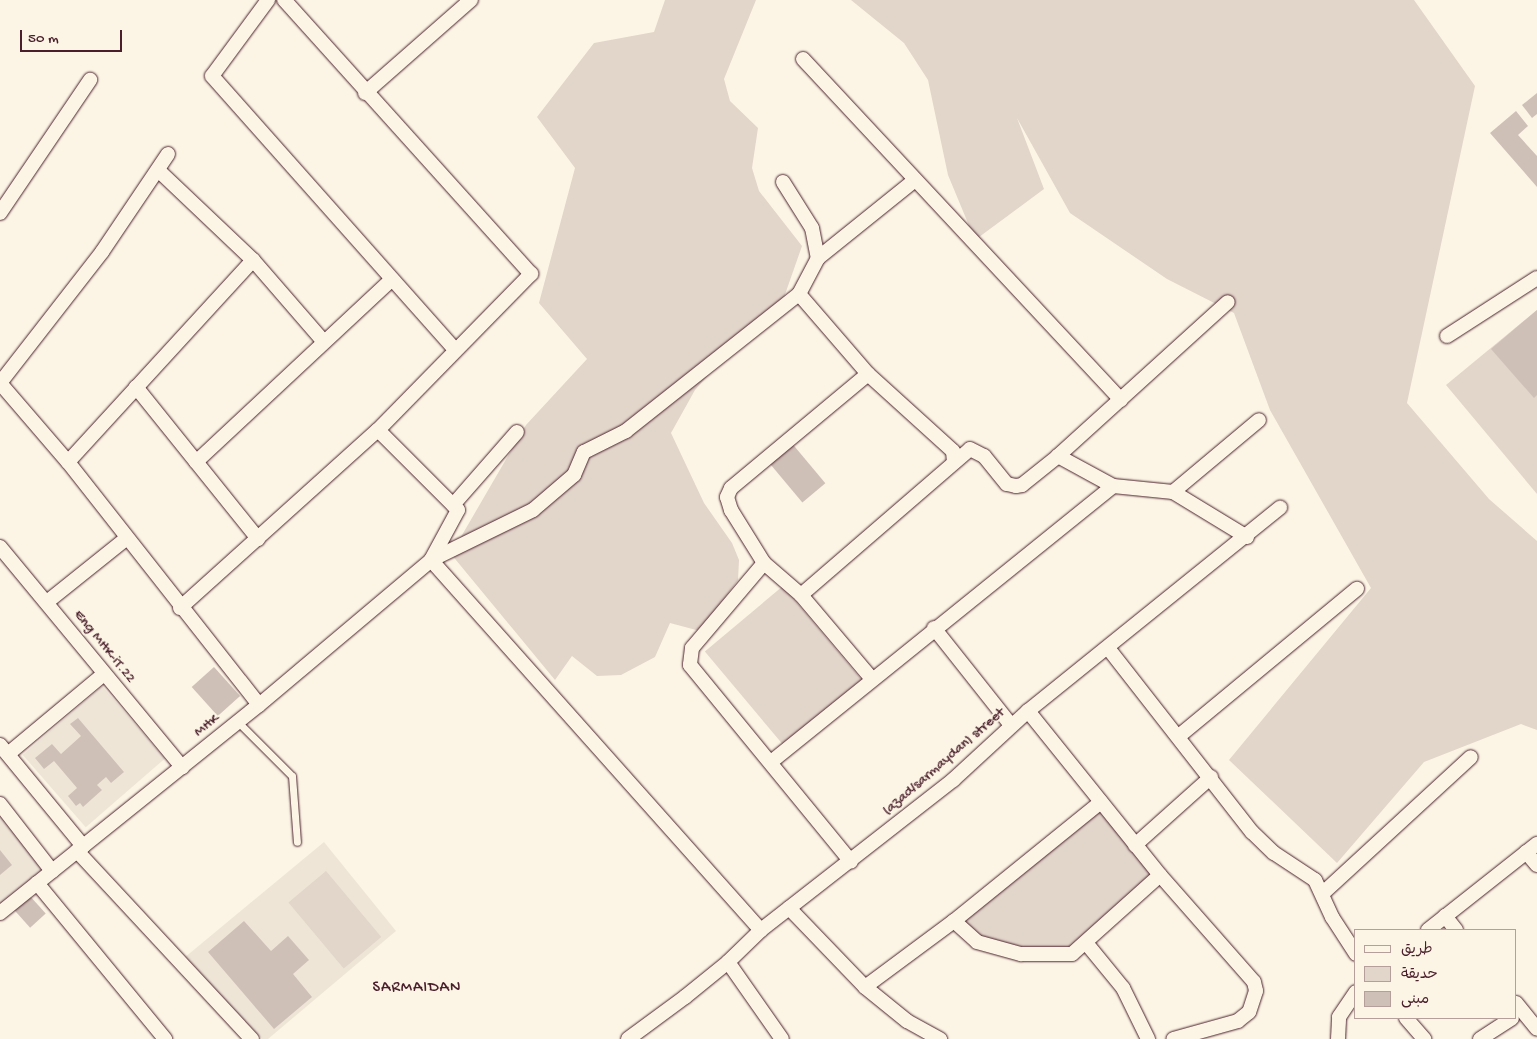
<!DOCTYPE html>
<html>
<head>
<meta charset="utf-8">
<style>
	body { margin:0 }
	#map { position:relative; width:1537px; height:1039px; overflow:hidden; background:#fcf5e5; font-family:"Gochi Hand","Playpen Sans Arabic",sans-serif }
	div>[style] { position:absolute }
	.built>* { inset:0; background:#eee5d7; transform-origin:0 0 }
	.green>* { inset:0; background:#e2d5ca; transform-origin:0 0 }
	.building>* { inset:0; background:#cfc0b7; transform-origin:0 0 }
	.roads { filter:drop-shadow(0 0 1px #4a1f2b) drop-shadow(0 0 1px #4a1f2b) }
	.lane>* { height:7px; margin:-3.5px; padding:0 3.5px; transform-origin:3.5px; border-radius:3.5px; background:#fcf5e5 }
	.street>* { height:14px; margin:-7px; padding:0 7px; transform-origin:7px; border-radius:7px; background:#fcf5e5 }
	span { translate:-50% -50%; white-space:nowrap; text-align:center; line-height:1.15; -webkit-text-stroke:4px #fcf5e5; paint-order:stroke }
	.street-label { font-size:15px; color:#4a1f2b }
	.neighbourhood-label { font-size:16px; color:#4a1f2b; letter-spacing:1px }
	.legend { position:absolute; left:1354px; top:929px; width:162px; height:90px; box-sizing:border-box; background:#fcf5e5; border:1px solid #b59f9b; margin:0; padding:6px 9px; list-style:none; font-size:15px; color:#4a1f2b }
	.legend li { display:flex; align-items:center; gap:10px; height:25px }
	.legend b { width:25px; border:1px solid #b59f9b }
	.scale { position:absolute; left:20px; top:30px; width:102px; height:22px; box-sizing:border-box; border:2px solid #4a1f2b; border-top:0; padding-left:6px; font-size:15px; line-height:18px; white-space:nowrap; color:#4a1f2b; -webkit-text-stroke:4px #fcf5e5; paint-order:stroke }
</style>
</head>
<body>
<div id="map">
	<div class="built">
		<div style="left:102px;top:686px;width:96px;height:105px;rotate:49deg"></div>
		<div style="clip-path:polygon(0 808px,52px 871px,0 913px)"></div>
		<div style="clip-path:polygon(324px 842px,396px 931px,268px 1039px,262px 1039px,184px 958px)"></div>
	</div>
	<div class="green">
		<div style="clip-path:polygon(665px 0,756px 0,724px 79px,730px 101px,758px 128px,752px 168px,759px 191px,802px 246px,782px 303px,741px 338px,695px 390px,671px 433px,704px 503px,732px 543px,739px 560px,738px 580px,700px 631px,670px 623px,655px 657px,621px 675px,597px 676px,572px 656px,555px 680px,451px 554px,526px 425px,587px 359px,539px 303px,575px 168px,537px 117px,594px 43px,654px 32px)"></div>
		<div style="clip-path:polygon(851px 0,1414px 0,1475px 86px,1407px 403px,1489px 499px,1537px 541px,1537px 730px,1521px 724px,1424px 762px,1337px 863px,1229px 760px,1371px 588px,1270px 410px,1234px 313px,1167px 279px,1070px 213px,1017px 118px,1044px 189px,975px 240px,948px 175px,928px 80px,904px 43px)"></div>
		<div style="clip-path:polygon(1537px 310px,1537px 494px,1446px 385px)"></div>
		<div style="left:783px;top:586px;width:122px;height:102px;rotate:50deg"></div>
		<div style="clip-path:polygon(1101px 802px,1160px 875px,1072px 954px,977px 942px,954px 921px)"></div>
		<div style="left:326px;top:871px;width:86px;height:49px;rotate:50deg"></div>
	</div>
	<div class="building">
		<div style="clip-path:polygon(1537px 93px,1537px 114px,1532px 118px,1522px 105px)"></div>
		<div style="clip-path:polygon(1516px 111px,1528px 126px,1518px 135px,1537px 156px,1537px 187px,1490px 133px)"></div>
		<div style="clip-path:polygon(1537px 310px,1537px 395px,1534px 398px,1491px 349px)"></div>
		<div style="left:790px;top:441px;width:55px;height:30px;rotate:50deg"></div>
		<div style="left:214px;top:667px;width:39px;height:30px;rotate:48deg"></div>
		<div style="clip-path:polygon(78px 718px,124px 772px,111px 783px,106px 777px,97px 785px,102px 790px,83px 807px,80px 803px,76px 806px,68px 796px,77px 788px,54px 761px,44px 769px,35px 758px,52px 744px,61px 754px,81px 736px,70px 724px)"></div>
		<div style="clip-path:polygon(0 850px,12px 865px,0 875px)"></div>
		<div style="left:29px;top:895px;width:25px;height:21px;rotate:48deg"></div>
		<div style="clip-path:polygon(244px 921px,271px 951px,288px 936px,309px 960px,293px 974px,312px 997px,274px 1029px,208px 952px)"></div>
	</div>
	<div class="roads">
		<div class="lane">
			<div style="left:238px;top:722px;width:76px;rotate:45deg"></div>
			<div style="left:292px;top:776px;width:66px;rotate:85.7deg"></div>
		</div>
		<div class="street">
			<div style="left:268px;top:0;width:94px;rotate:126.4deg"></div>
			<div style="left:212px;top:76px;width:365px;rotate:48.4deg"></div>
			<div style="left:803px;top:59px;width:466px;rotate:47deg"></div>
			<div style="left:365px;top:93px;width:141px;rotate:-41.3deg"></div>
			<div style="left:168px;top:154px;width:118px;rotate:124deg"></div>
			<div style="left:102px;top:252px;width:166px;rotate:127.9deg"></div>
			<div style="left:0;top:383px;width:104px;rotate:49.3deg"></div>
			<div style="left:68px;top:462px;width:309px;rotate:51.8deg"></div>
			<div style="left:158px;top:170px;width:131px;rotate:43.5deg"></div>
			<div style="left:253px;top:260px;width:108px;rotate:49.1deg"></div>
			<div style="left:783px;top:182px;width:54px;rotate:57.8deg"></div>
			<div style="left:812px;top:228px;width:31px;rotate:79deg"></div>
			<div style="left:818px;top:258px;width:41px;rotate:117.8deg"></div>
			<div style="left:799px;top:294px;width:106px;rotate:49.2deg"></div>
			<div style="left:868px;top:374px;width:115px;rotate:42.2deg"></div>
			<div style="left:953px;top:451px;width:11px;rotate:85deg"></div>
			<div style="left:0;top:213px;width:161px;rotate:-55.9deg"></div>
			<div style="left:818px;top:258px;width:124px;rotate:-38.8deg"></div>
			<div style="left:1447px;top:336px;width:107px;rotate:-32.8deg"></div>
			<div style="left:868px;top:374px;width:178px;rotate:140.2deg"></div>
			<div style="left:731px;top:488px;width:10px;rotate:114deg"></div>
			<div style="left:727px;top:497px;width:14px;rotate:73deg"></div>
			<div style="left:731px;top:510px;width:62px;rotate:58.1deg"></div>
			<div style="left:764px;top:563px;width:49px;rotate:40.9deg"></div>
			<div style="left:801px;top:595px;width:110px;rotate:49.8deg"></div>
			<div style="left:136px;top:387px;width:195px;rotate:51.2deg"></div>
			<div style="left:378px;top:430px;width:113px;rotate:45deg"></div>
			<div style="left:458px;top:510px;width:57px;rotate:118.4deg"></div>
			<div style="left:68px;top:462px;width:274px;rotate:-47.5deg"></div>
			<div style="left:196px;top:462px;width:268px;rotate:-43deg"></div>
			<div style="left:1173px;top:492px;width:60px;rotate:-174.3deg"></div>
			<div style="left:1113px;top:486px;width:63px;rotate:-151.4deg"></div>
			<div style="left:1058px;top:456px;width:229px;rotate:-42.2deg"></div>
			<div style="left:453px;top:505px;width:97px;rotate:-48.8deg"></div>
			<div style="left:1247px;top:537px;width:87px;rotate:-148.7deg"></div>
			<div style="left:1173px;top:492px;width:112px;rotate:-39.9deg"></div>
			<div style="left:0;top:547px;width:286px;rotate:50.4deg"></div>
			<div style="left:431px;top:560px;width:496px;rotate:48.3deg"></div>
			<div style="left:764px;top:563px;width:111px;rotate:130.3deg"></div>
			<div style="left:692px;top:648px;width:17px;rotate:97deg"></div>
			<div style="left:690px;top:665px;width:254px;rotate:50.7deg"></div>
			<div style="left:801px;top:595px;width:223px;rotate:-40.8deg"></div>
			<div style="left:970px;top:449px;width:16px;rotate:27deg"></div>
			<div style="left:984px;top:456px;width:36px;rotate:51deg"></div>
			<div style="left:1007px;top:484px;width:9px;rotate:13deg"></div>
			<div style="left:1016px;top:486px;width:6px;rotate:-9deg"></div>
			<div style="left:1022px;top:485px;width:51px;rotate:-38.7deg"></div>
			<div style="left:47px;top:602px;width:102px;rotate:-38.7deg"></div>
			<div style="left:180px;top:608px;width:266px;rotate:-42deg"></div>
			<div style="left:378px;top:430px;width:219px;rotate:-45.6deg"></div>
			<div style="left:531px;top:274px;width:369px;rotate:-132deg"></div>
			<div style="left:934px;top:628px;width:124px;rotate:51.6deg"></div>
			<div style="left:1108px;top:648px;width:234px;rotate:52deg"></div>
			<div style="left:1252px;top:832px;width:30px;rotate:44deg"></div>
			<div style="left:1274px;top:853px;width:49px;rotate:33.4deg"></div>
			<div style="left:1315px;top:880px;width:41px;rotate:65.3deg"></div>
			<div style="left:1332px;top:917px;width:44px;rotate:57deg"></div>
			<div style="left:1028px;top:711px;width:211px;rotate:51.2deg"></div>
			<div style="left:1160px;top:875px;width:142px;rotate:48.7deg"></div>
			<div style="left:1254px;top:982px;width:9px;rotate:77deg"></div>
			<div style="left:1256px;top:991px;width:22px;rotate:108deg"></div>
			<div style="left:1249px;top:1012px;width:14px;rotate:141deg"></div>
			<div style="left:1238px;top:1021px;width:67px;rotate:164.5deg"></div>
			<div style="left:1179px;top:736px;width:231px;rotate:-39.6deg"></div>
			<div style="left:0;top:745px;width:131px;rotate:50.6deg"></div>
			<div style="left:8px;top:754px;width:125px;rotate:-39.8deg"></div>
			<div style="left:771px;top:762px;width:439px;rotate:-38.9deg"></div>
			<div style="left:0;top:804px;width:85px;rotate:52.2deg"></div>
			<div style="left:1135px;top:845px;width:102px;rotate:-41.8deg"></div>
			<div style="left:77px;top:851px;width:257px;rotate:47.1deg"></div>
			<div style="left:1526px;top:852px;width:17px;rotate:50deg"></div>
			<div style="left:37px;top:883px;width:202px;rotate:50.6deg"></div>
			<div style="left:1322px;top:894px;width:202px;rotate:-42.6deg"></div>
			<div style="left:789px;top:908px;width:110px;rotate:46.1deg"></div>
			<div style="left:865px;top:987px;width:54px;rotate:39deg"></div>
			<div style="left:907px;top:1021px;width:38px;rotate:29deg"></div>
			<div style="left:0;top:913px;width:332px;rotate:-38.8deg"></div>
			<div style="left:259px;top:705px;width:225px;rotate:-40.1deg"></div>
			<div style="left:431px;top:560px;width:114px;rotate:-26.1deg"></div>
			<div style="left:533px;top:510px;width:54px;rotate:-40.5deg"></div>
			<div style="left:574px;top:475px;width:25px;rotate:-67deg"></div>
			<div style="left:584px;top:452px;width:47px;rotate:-26.6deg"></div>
			<div style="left:626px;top:431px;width:221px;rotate:-38.4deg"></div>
			<div style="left:1445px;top:916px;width:18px;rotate:52deg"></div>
			<div style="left:954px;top:921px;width:31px;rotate:42deg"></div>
			<div style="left:977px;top:942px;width:46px;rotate:15.3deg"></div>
			<div style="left:1021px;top:954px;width:51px"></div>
			<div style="left:1072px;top:954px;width:118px;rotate:-41.9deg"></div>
			<div style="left:1428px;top:930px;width:139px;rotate:-38.3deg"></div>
			<div style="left:1087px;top:944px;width:57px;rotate:50.7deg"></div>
			<div style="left:1123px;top:988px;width:57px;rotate:63.9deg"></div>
			<div style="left:728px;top:962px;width:94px;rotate:55deg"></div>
			<div style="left:865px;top:987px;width:111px;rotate:-36.6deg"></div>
			<div style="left:954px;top:921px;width:189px;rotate:-39deg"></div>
			<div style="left:1516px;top:1003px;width:33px;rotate:51deg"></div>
			<div style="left:1406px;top:1018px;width:28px;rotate:49deg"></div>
			<div style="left:628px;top:1039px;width:71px;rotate:-36.4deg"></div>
			<div style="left:685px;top:997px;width:55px;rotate:-39.1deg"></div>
			<div style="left:728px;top:962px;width:46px;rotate:-44.1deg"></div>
			<div style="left:761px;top:930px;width:244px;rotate:-38deg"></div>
			<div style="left:953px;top:780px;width:102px;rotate:-42.6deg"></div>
			<div style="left:1028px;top:711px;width:324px;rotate:-38.9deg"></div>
			<div style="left:1338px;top:1039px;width:22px;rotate:-87deg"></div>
			<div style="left:1339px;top:1017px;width:30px;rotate:-56deg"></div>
			<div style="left:1480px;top:1039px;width:38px;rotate:-33deg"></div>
		</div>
	</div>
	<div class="street-label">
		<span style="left:104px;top:647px;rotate:51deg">Eng MHK-iT.22</span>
		<span style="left:207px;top:726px;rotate:-39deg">MHK</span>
		<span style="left:944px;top:762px;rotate:-41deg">(azad/sarmaydan) street</span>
	</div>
	<div class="neighbourhood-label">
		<span style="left:417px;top:989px">SARMAIDAN</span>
	</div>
	<ul class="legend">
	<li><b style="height:6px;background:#fcf5e5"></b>طريق</li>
	<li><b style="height:14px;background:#e2d5ca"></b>حديقة</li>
	<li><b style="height:14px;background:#cfc0b7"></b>مبنى</li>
	</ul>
	<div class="scale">50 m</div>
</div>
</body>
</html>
